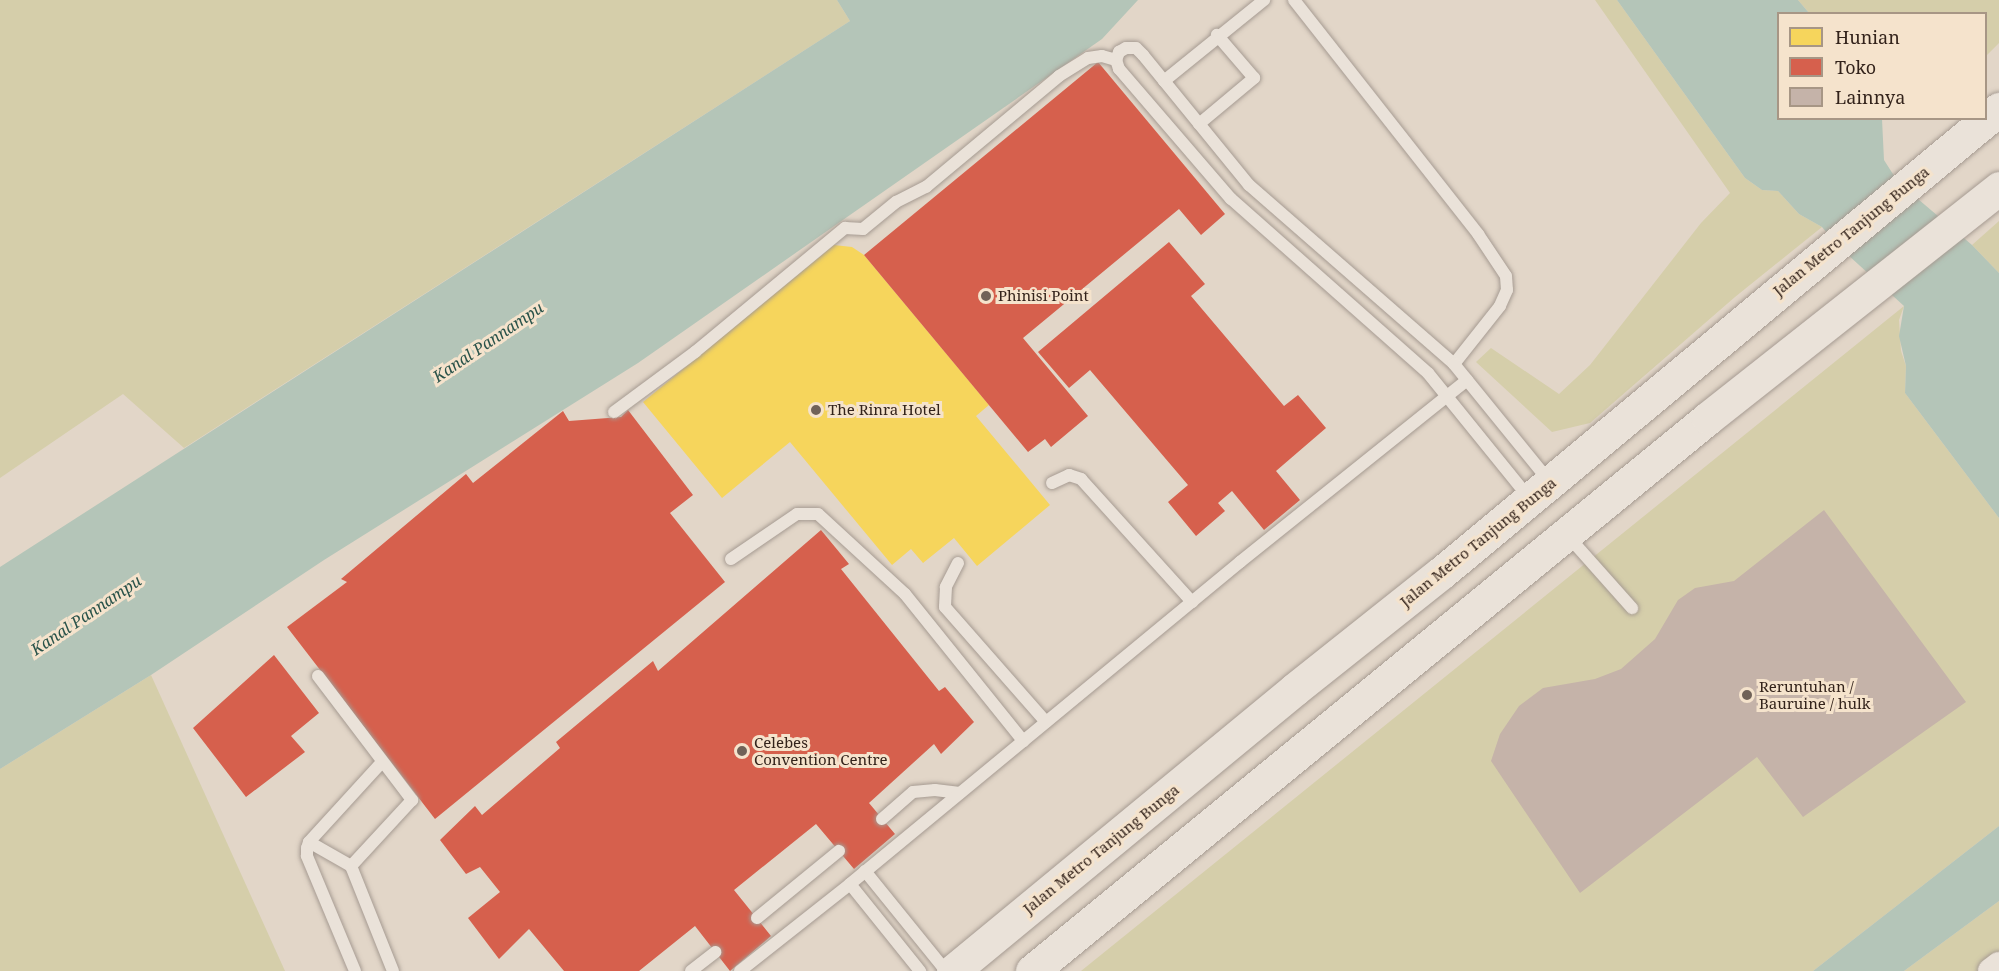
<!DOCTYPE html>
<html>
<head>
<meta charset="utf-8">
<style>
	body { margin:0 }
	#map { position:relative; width:1999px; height:971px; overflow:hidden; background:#e2d6c8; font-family:"Noto Serif",serif }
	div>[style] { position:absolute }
	.green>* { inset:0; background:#d5ceaa }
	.water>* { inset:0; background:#b4c5b8 }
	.homes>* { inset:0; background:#f6d55c }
	.shops>* { inset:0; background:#d6604d }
	.building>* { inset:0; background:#c5b3a9 }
	.roads { filter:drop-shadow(0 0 2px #a69b92) drop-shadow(0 0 2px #a69b92) }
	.service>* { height:12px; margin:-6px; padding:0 6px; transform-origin:6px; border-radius:6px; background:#eae2d9 }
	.minor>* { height:26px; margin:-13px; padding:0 13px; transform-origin:13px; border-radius:13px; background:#eae2d9 }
	.secondary>* { height:33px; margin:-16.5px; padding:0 16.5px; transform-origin:16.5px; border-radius:16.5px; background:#eae2d9 }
	.dots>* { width:16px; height:16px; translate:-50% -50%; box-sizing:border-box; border:3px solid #f5e3cc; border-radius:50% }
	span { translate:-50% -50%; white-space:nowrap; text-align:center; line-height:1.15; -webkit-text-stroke:6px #f5e3cc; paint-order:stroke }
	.street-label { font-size:15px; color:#33231b }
	.poi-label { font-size:15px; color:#33231b }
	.left { translate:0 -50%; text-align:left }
	.water-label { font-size:16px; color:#2a534a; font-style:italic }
	.legend { position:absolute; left:1777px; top:12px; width:210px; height:108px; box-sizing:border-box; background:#f5e3cc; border:2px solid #a79685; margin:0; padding:8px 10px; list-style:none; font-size:18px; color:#33231b }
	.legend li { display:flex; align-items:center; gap:12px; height:30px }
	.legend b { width:30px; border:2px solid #a79685 }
</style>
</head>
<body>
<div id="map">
	<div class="green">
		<div style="clip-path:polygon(0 0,837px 0,850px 21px,184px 448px,123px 394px,0 478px)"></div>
		<div style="clip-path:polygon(1595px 0,1617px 0,1745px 178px,1762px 190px,1778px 191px,1799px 214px,1822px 227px,1735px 297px,1590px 423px,1552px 432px,1476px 362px,1491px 348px,1559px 394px,1590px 365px,1701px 223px,1730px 193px)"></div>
		<div style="clip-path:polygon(1798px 0,1999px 0,1999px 43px,1986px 56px,1986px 14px,1809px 13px)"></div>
		<div style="clip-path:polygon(1999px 221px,1999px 273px,1972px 245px)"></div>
		<div style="clip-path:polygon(1904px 306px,1899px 320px,1901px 351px,1906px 366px,1905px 393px,1999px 518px,1999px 826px,1813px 971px,1081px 971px)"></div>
		<div style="clip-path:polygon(151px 675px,285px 971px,0 971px,0 769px)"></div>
		<div style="clip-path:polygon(1999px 901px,1999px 971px,1904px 971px)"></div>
	</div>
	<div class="water">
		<div style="clip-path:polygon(837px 0,1138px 0,1102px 39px,638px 363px,324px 560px,151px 675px,0 769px,0 567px,850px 21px)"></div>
		<div style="clip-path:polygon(1617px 0,1798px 0,1809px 13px,1778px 14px,1778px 118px,1882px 119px,1884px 160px,1898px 182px,1972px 245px,1999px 273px,1999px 518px,1905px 393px,1906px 366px,1899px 336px,1904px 306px,1836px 244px,1822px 227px,1799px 214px,1778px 191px,1762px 190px,1745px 178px)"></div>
		<div style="clip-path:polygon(1999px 826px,1999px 901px,1904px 971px,1813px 971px)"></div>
	</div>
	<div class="homes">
		<div style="clip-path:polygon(834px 245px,852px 247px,864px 255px,989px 405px,976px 416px,1050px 505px,977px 566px,954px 538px,923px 563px,911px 549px,892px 565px,790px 442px,722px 498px,643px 402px)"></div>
	</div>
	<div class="shops">
		<div style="clip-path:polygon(1098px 62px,1225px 214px,1201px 235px,1179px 209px,1023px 338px,1088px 416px,1051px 447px,1045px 439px,1028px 452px,864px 255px)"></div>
		<div style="clip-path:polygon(1169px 242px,1205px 284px,1191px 296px,1284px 406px,1298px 395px,1326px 428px,1276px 471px,1300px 500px,1264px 530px,1232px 491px,1218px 503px,1225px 511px,1196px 536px,1168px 502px,1188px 485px,1090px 370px,1069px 388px,1038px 352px)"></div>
		<div style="clip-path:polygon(628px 410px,693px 495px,670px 513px,725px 582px,435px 819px,287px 627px,347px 582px,341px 579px,466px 474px,473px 483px,563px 411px,569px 421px,621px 417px)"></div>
		<div style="clip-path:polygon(821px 530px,849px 564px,841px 569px,939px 691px,945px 687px,974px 722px,941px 754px,934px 744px,869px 803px,895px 834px,854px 869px,816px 824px,734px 890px,771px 936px,730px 971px,695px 926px,639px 971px,564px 971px,529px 929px,499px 959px,468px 918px,500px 892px,480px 867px,466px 874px,440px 840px,475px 806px,482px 815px,560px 748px,556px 742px,653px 661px,658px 671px)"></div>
		<div style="clip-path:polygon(274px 655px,319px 713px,291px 736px,305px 752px,246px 797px,193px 728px)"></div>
	</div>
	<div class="building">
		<div style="clip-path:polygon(1824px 510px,1966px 702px,1803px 817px,1757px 757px,1580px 893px,1491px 761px,1500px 734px,1519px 706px,1543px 688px,1595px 679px,1621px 669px,1655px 639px,1678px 600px,1695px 588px,1734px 581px)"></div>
	</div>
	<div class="roads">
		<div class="service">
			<div style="left:1294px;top:0;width:298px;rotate:51.8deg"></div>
			<div style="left:1478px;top:234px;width:50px;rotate:56.3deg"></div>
			<div style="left:1506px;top:276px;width:14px;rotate:86deg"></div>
			<div style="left:1507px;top:290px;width:17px;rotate:114deg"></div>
			<div style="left:1500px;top:306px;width:74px;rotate:128.4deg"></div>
			<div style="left:1164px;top:81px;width:129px;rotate:-39deg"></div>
			<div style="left:1199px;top:124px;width:72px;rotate:-39.9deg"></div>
			<div style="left:1254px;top:78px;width:57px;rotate:-130.7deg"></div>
			<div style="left:614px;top:412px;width:101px;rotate:-36.5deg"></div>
			<div style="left:695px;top:352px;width:195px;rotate:-39.6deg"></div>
			<div style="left:845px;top:228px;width:18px;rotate:3deg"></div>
			<div style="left:863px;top:229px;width:43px;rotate:-39.3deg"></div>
			<div style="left:896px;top:202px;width:34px;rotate:-27deg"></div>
			<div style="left:926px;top:187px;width:173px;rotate:-39.8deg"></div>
			<div style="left:1059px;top:76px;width:34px;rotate:-32deg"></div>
			<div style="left:1088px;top:58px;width:14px;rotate:-8deg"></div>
			<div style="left:1102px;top:56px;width:15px;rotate:16deg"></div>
			<div style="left:1052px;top:483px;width:19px;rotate:-25deg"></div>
			<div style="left:1069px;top:475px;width:13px;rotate:18deg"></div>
			<div style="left:1081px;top:479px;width:166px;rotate:47.9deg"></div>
			<div style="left:1530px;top:499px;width:162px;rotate:-129deg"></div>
			<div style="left:1428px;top:373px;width:263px;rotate:-138.5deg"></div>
			<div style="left:1231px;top:199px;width:172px;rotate:-130.7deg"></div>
			<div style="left:1119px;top:69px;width:9px;rotate:-108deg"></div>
			<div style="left:1116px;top:60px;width:9px;rotate:-69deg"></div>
			<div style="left:1119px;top:52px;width:8px;rotate:-30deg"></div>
			<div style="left:1126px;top:48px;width:10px"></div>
			<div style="left:1136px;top:48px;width:10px;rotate:45deg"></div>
			<div style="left:1143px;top:55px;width:168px;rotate:50.8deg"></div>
			<div style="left:1249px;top:185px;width:272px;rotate:41.1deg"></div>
			<div style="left:1454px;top:364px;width:152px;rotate:50.9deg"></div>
			<div style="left:1567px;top:535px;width:98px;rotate:48.3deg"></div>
			<div style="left:731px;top:559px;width:80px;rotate:-34.3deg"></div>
			<div style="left:797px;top:514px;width:21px"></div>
			<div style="left:818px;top:514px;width:118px;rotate:42.6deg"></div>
			<div style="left:905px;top:594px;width:189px;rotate:51.2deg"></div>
			<div style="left:958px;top:563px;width:27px;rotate:117deg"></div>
			<div style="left:946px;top:587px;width:20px;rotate:93deg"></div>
			<div style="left:945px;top:607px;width:153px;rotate:48.7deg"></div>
			<div style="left:318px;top:676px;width:156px;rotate:52.8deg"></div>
			<div style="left:412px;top:800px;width:90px;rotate:132.7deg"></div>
			<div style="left:882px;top:819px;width:41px;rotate:-41.1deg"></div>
			<div style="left:913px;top:792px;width:22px;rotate:-5deg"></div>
			<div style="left:935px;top:790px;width:25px;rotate:7deg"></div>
			<div style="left:309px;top:842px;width:48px;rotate:29.7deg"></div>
			<div style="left:351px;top:866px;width:113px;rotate:68.2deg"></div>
			<div style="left:865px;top:871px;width:129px;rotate:51deg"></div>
			<div style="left:850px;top:884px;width:112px;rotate:51.2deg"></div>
			<div style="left:757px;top:918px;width:106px;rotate:-39.3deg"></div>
			<div style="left:355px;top:971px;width:125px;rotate:-112.7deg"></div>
			<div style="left:307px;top:856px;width:8px;rotate:-90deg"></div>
			<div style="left:307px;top:848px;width:6px;rotate:-72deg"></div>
			<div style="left:309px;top:842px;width:108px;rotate:-47.6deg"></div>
			<div style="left:691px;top:971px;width:31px;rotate:-38deg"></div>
			<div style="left:740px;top:971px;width:140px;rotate:-38.3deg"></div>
			<div style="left:850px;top:884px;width:506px;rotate:-39.54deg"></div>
			<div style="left:1240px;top:562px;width:291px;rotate:-38.7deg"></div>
		</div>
		<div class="minor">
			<div style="left:1991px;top:971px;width:10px;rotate:-37deg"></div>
		</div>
		<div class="secondary">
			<div style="left:953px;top:971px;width:443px;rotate:-39.5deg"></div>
			<div style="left:1295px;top:689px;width:186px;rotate:-38.5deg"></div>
			<div style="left:1441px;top:573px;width:726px;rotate:-39.74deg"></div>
			<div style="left:1032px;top:971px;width:873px;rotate:-39.28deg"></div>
			<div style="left:1708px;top:418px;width:371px;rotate:-38.3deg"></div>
		</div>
	</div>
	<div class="dots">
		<div style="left:986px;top:296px;background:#706258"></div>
		<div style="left:816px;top:410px;background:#706258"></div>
		<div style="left:1747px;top:695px;background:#706258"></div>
		<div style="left:742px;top:751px;background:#706258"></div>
	</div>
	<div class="street-label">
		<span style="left:1851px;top:231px;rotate:-39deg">Jalan Metro Tanjung Bunga</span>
		<span style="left:1478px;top:542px;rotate:-39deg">Jalan Metro Tanjung Bunga</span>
		<span style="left:1101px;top:849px;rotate:-39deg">Jalan Metro Tanjung Bunga</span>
	</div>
	<div class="poi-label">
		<span class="left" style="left:998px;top:296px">Phinisi Point</span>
		<span class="left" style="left:828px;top:410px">The Rinra Hotel</span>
		<span class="left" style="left:1759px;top:695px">Reruntuhan /<br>Bauruine / hulk</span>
		<span class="left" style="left:754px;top:751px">Celebes<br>Convention Centre</span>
	</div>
	<div class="water-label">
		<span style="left:488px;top:342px;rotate:-34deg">Kanal Pannampu</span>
		<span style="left:86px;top:615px;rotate:-34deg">Kanal Pannampu</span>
	</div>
	<ul class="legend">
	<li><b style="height:16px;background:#f6d55c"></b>Hunian</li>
	<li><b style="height:16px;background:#d6604d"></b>Toko</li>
	<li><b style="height:16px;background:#c5b3a9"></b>Lainnya</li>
	</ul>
</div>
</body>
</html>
